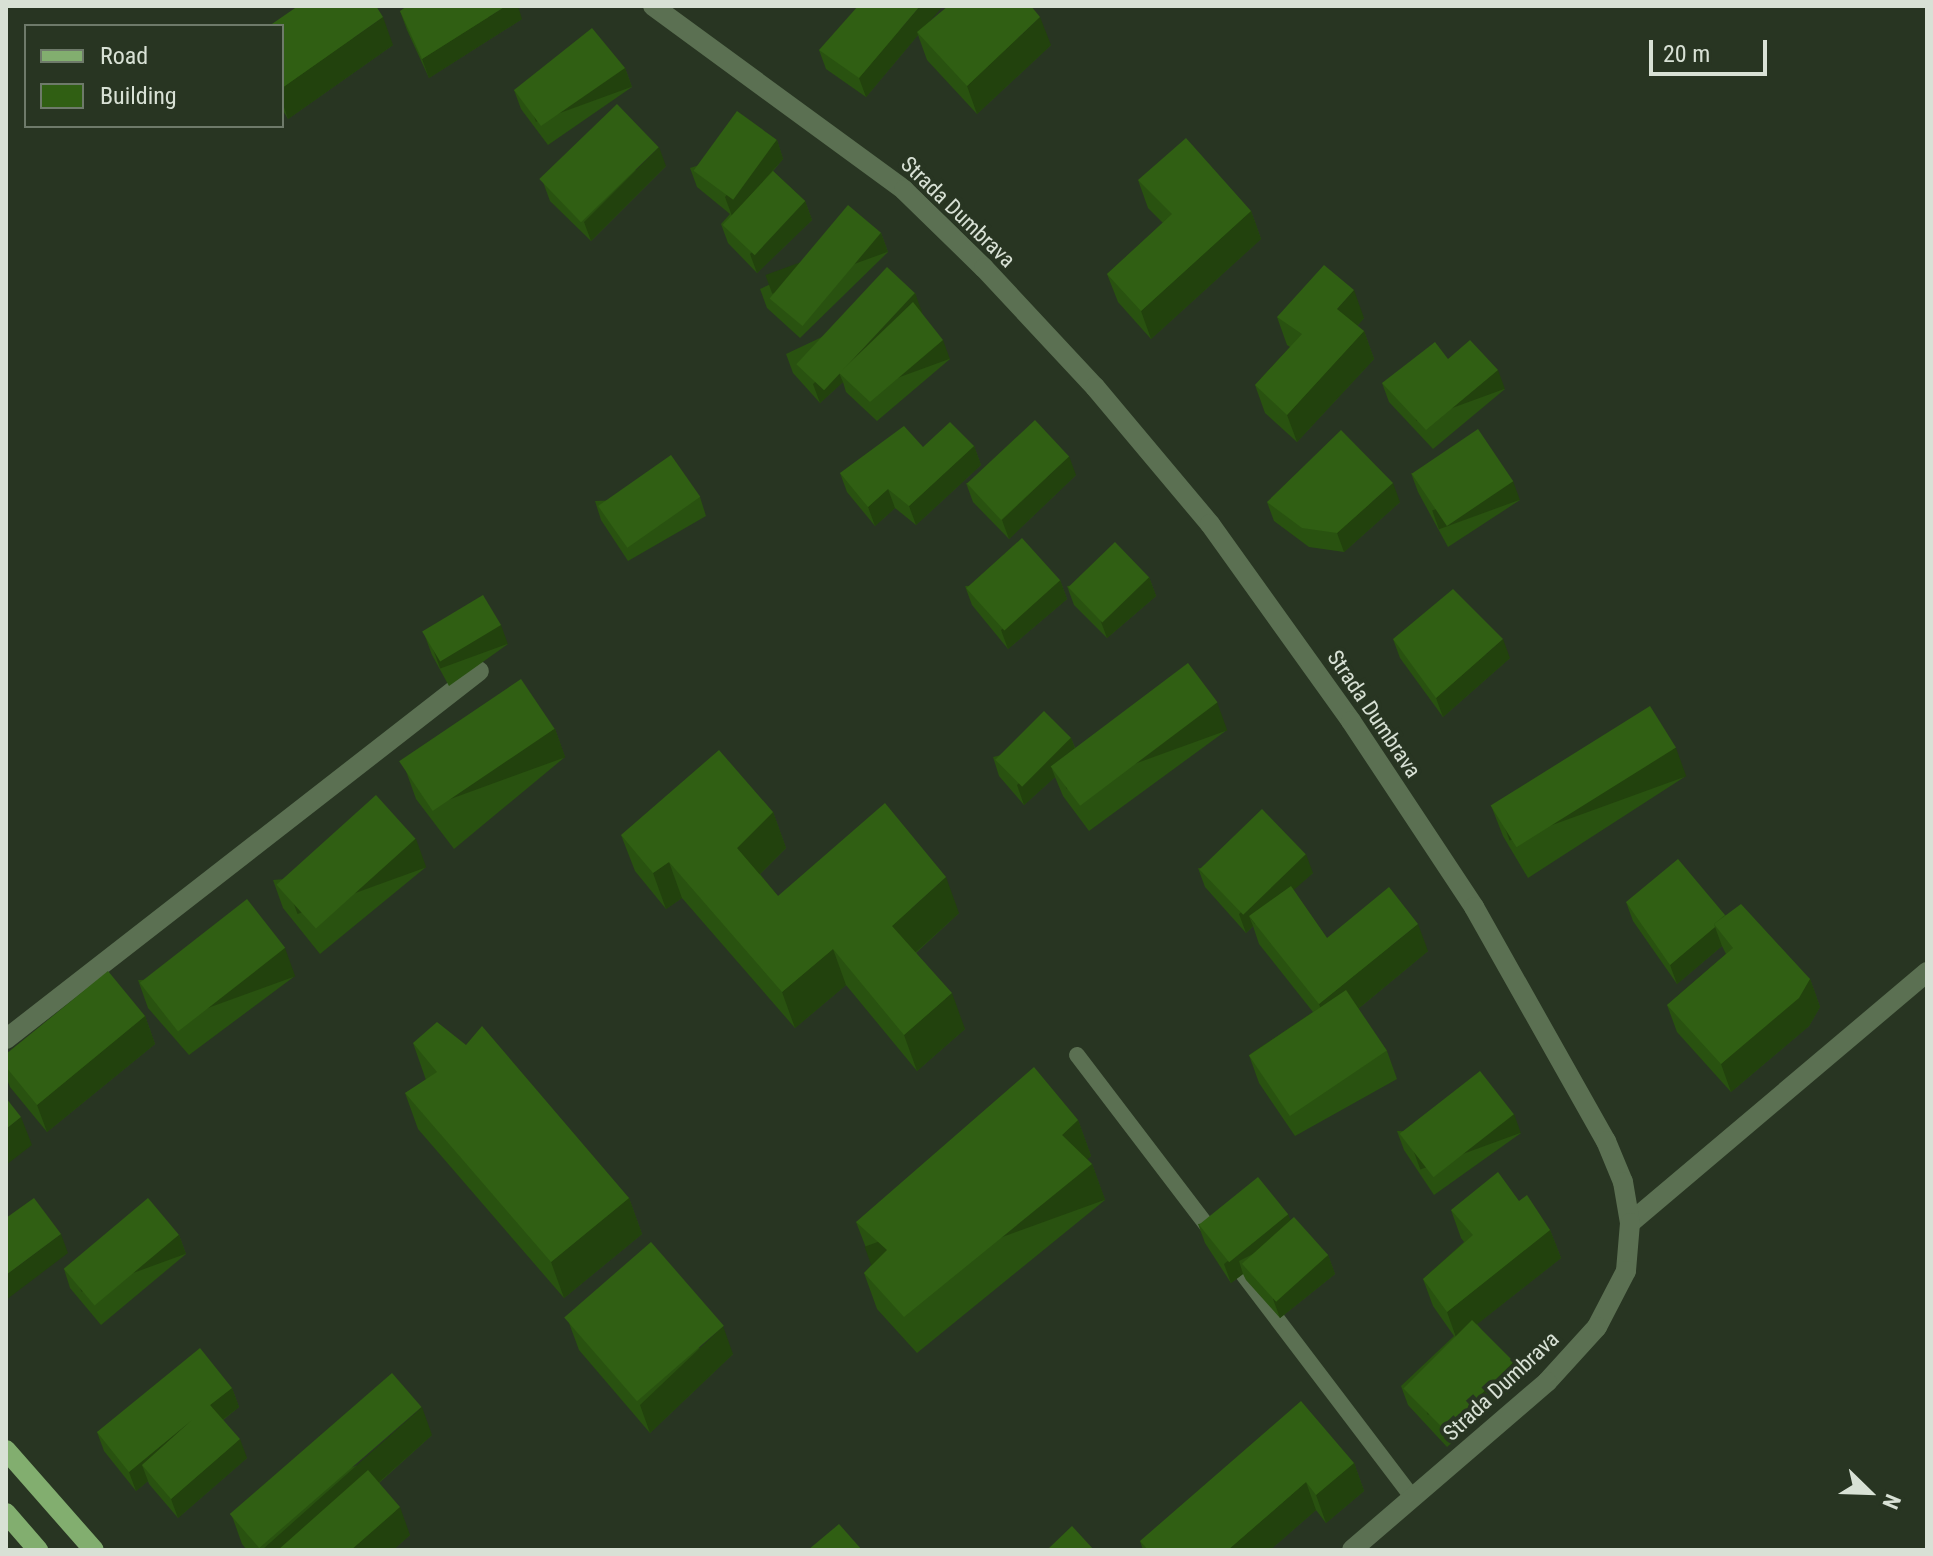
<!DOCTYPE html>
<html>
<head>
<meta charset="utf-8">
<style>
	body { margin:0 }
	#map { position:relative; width:1933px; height:1556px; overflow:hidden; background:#283522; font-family:"Roboto Condensed",sans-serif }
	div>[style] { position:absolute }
	.service>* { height:16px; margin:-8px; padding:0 8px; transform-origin:8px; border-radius:8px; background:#5b7052 }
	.minor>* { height:20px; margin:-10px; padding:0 10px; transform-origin:10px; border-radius:10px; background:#5b7052 }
	.tertiary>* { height:20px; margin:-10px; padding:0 10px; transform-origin:10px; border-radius:10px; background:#5b7052 }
	.primary>* { height:20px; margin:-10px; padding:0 10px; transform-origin:10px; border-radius:10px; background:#82ae6f }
	.wall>* { inset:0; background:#295210 }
	.shaded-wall>* { inset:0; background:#22420d; transform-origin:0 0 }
	.building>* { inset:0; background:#305f13; transform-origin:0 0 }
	span { translate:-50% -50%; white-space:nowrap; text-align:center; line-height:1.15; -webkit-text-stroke:8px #283522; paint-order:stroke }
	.street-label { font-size:22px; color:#d8e1d5 }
	.frame { position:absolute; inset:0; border:8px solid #d8e1d5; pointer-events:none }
	.legend { position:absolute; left:24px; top:24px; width:260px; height:104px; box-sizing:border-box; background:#283522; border:2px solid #6e7a6a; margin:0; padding:10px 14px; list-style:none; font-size:24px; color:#d8e1d5 }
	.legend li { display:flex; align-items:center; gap:16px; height:40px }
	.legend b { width:40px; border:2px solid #6e7a6a }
	.north { position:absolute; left:1829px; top:1452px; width:80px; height:80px; -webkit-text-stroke:6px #283522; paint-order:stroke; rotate:113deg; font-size:22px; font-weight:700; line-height:32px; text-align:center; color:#d8e1d5 }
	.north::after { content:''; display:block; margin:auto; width:28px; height:36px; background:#d8e1d5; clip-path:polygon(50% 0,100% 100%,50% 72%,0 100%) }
	.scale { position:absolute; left:1649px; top:40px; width:118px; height:36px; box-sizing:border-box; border:4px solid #d8e1d5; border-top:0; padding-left:10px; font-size:24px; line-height:28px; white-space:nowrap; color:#d8e1d5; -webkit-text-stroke:6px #283522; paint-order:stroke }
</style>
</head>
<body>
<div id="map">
	<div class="service">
		<div style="left:1077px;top:1055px;width:226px;rotate:52.7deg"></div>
		<div style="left:1230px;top:1257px;width:303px;rotate:52.8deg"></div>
	</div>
	<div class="minor">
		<div style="left:6px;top:1039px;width:599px;rotate:-37.88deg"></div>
		<div style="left:1630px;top:1223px;width:389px;rotate:-40.2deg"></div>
	</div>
	<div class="tertiary">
		<div style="left:653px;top:6px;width:311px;rotate:36.2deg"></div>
		<div style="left:904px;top:190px;width:112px;rotate:44.3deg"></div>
		<div style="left:984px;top:268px;width:163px;rotate:47deg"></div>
		<div style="left:1095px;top:387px;width:179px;rotate:50deg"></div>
		<div style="left:1210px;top:524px;width:242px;rotate:54.4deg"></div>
		<div style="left:1351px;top:721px;width:223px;rotate:56.5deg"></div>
		<div style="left:1474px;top:907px;width:269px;rotate:60.6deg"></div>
		<div style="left:1606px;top:1141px;width:44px;rotate:67.5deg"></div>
		<div style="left:1623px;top:1182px;width:42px;rotate:80.3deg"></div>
		<div style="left:1630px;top:1223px;width:48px;rotate:94.8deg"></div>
		<div style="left:1626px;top:1271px;width:63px;rotate:117.4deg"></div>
		<div style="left:1597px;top:1327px;width:74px;rotate:132.3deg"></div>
		<div style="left:1547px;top:1382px;width:257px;rotate:139.3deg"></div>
	</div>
	<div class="primary">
		<div style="left:6px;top:1450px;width:133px;rotate:48.7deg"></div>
		<div style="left:6px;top:1513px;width:49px;rotate:49.1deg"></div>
	</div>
	<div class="wall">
		<div style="clip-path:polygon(400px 11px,522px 19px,429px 78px,407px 30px)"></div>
		<div style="clip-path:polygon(929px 22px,1051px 45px,977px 114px,927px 60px,918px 35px,866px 97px,826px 69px,819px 50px)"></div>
		<div style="clip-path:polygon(282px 26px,393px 45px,288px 119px,282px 109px)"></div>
		<div style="clip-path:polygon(625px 68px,632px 87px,548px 145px,521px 109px,514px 90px)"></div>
		<div style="clip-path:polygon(777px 140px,783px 159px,773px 171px,805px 201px,812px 220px,757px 273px,728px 243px,721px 224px,730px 214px,697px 187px,690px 168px)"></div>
		<div style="clip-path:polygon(666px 166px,591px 241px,550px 201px,543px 182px)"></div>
		<div style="clip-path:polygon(1138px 180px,1251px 211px,1261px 239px,1151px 339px,1118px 302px,1107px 274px,1163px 223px,1148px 208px)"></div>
		<div style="clip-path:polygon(881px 233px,888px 252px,800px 338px,767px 308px,760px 289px)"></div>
		<div style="clip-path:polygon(915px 293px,921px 313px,950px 359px,877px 421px,846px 392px,843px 382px,820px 403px,793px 373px,786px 354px)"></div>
		<div style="clip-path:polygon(1277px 317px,1364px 318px,1357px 326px,1364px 331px,1374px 359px,1297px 442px,1265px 413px,1255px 385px,1290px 347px,1287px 345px)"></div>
		<div style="clip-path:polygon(1448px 359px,1505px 389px,1433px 449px,1389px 402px,1382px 383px)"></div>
		<div style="clip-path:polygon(974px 446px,981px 465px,916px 525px,895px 508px,875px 526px,847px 492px,840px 473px,923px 447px)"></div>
		<div style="clip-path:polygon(1411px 473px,1520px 500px,1448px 547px,1418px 492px)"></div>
		<div style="clip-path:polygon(1076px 475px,1009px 539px,973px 502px,966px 483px)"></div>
		<div style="clip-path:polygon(700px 497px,706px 516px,628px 561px,601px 520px,595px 501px)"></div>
		<div style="clip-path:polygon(1267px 502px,1400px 502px,1344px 552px,1309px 547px,1274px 521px)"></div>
		<div style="clip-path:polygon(1149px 577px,1156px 596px,1107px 638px,1074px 605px,1067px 586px)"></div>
		<div style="clip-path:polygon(1060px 580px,1067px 599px,1008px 649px,972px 605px,965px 586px)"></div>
		<div style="clip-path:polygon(425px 636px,508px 644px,449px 686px,432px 655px)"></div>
		<div style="clip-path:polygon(1393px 639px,1510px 658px,1443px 717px,1400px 658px)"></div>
		<div style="clip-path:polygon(555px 729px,565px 757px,454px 849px,416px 799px,406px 771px)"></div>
		<div style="clip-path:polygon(1227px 730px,1089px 831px,1063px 796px,1055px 777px,1024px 805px,999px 776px,993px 757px,1071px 738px,1076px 750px)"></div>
		<div style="clip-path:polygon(1686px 776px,1528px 878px,1503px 836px,1492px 808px)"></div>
		<div style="clip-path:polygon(773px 812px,786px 848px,760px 874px,778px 896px,959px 913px,916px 953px,965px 1029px,917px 1071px,846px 985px,795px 1028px,682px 898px,666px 909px,635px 871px,621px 835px)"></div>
		<div style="clip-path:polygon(426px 867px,320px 954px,283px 908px,273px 880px)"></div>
		<div style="clip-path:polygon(1198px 868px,1313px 873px,1293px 890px,1327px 938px,1428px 951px,1358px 1009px,1387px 1051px,1397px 1079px,1295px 1136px,1259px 1083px,1249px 1055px,1313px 1012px,1259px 944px,1253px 926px,1246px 933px,1205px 887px)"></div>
		<div style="clip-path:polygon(1626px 902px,1725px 915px,1810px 979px,1820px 1007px,1809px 1026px,1731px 1092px,1677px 1032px,1667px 1005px,1726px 954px,1722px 946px,1677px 984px,1633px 921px)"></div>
		<div style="clip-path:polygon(295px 976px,189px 1055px,148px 1008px,138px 980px)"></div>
		<div style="clip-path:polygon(145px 1016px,155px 1044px,47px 1132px,10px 1087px,6px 1077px,6px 1054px)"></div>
		<div style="clip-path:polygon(413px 1043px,629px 1198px,642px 1234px,564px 1298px,418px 1129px,405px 1093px,426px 1080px)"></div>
		<div style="clip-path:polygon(1078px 1120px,1091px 1156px,1087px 1159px,1092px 1164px,1105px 1200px,917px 1353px,877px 1309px,864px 1273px,874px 1262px,870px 1258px,856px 1222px)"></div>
		<div style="clip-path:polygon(1397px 1131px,1521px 1133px,1434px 1195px,1404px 1150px)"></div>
		<div style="clip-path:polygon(1519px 1201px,1550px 1230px,1561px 1258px,1477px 1324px,1521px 1381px,1447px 1447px,1408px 1405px,1401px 1386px,1454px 1336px,1433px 1306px,1423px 1279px,1464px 1242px,1461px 1238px,1451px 1210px)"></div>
		<div style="clip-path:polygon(1288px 1214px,1290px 1220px,1328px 1255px,1335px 1274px,1280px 1318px,1246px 1280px,1243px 1274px,1231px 1283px,1205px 1243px,1198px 1224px)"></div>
		<div style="clip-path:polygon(179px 1235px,186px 1254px,101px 1325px,70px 1288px,64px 1269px)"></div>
		<div style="clip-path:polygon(569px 1323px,733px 1354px,650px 1433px,579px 1350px)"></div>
		<div style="clip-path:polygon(232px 1388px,239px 1407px,223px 1420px,247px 1458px,178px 1518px,149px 1484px,148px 1481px,136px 1491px,104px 1451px,97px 1432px)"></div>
		<div style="clip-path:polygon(432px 1435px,379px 1483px,410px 1535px,393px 1550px,247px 1550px,242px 1544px,232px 1516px)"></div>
		<div style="clip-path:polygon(1354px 1463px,1364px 1491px,1326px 1523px,1316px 1510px,1270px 1550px,1143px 1550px,1140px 1541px)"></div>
	</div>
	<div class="shaded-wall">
		<div style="clip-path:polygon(506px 6px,518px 6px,522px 19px,429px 78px,422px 59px)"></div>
		<div style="clip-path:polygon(920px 6px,943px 6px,919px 34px,917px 32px,918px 35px,866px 97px,859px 78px)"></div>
		<div style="clip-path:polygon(383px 17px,393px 45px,288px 119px,282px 101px,282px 88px)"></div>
		<div style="clip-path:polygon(1040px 17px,1051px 45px,977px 114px,967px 86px)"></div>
		<div style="left:625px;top:68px;width:20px;height:102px;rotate:70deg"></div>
		<div style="clip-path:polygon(777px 140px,783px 159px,732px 216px,725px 197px)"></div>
		<div style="clip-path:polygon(659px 147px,666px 166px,591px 241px,584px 222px)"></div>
		<div style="clip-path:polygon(805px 201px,812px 220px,757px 273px,750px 254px)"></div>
		<div style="clip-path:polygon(1251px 211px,1261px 239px,1151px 339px,1141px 311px)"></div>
		<div style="left:881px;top:233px;width:20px;height:123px;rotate:70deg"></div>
		<div style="clip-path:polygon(1354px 290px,1364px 318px,1347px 337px,1337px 309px)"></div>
		<div style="clip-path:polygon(915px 293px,922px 312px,846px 379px,839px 373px,843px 382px,820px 403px,813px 384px)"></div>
		<div style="clip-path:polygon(1364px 331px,1374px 359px,1297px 442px,1287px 415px)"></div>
		<div style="left:943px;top:340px;width:20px;height:96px;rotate:70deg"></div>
		<div style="left:1498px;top:370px;width:20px;height:94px;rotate:70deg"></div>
		<div style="clip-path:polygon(974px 446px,981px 465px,916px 525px,909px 506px)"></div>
		<div style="clip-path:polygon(1069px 456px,1076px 475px,1009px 539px,1002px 520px)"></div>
		<div style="left:1513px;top:481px;width:20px;height:86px;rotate:70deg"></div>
		<div style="clip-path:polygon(1393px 483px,1400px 502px,1344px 552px,1337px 533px)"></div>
		<div style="clip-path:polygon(888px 489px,895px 508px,875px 526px,868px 507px)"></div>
		<div style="clip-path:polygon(1149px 577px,1156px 596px,1107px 638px,1100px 619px)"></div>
		<div style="clip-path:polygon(1060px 580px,1067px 599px,1008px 649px,1001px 630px)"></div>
		<div style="left:501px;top:625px;width:20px;height:72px;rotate:70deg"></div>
		<div style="clip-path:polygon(1503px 639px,1510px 658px,1443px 717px,1436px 698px)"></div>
		<div style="left:1217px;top:702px;width:30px;height:171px;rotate:70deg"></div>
		<div style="left:555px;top:729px;width:30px;height:144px;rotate:70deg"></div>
		<div style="clip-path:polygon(1071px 738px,1078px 757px,1052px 769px,1055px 777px,1024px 805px,1017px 785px)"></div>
		<div style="left:1676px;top:748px;width:30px;height:188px;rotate:70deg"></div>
		<div style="clip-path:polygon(773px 812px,786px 848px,750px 884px,737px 848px)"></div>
		<div style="left:416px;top:839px;width:30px;height:137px;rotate:70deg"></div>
		<div style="clip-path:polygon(1306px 854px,1313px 873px,1255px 924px,1249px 916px,1253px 926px,1246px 933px,1239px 914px)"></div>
		<div style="clip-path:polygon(669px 862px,682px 898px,666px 909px,653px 873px)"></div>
		<div style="clip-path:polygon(946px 877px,959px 913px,905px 962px,892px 926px)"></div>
		<div style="clip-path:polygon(1418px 924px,1428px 951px,1330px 1032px,1319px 1004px)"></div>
		<div style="clip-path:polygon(1715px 927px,1722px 946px,1677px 984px,1670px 965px)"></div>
		<div style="left:285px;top:948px;width:30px;height:133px;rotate:70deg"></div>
		<div style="clip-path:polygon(833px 949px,846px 985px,795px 1028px,782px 992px)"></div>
		<div style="clip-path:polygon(1810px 979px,1820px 1007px,1809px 1026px,1731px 1092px,1721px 1064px)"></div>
		<div style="clip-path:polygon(952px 993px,965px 1029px,917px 1071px,904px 1035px)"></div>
		<div style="clip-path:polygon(145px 1016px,155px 1044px,47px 1132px,37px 1105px)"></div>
		<div style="left:1514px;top:1114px;width:20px;height:107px;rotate:70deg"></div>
		<div style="clip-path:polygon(21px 1117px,32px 1145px,6px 1165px,6px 1129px)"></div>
		<div style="clip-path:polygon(1078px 1120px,1091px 1156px,1075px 1171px,1062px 1135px)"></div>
		<div style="left:1092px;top:1164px;width:38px;height:242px;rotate:70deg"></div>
		<div style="clip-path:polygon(629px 1198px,642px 1234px,564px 1298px,551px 1262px)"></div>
		<div style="clip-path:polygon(1288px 1214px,1295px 1233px,1239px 1261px,1243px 1274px,1231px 1283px,1224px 1264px)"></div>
		<div style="clip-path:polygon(1550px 1230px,1561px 1258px,1457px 1340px,1447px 1312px)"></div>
		<div style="clip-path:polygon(61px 1234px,68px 1253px,6px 1300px,6px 1275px)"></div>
		<div style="left:179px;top:1235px;width:20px;height:111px;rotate:70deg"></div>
		<div style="clip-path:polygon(1328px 1255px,1335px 1274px,1280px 1318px,1273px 1299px)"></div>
		<div style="clip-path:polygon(723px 1326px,733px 1354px,650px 1433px,640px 1405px)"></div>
		<div style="left:1514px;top:1362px;width:20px;height:99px;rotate:70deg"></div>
		<div style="clip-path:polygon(232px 1388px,239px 1407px,217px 1424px,210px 1405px)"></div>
		<div style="clip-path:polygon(422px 1407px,432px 1435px,303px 1550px,262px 1550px)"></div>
		<div style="clip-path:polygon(192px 1420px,142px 1465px,148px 1481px,136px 1491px,129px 1472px)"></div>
		<div style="clip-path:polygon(240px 1439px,247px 1458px,178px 1518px,171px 1499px)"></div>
		<div style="clip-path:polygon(1354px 1463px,1364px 1491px,1326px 1523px,1316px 1495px)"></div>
		<div style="clip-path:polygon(1306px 1482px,1316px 1510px,1270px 1550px,1228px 1550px)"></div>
		<div style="clip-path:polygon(400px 1507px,410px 1535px,393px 1550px,351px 1550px)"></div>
	</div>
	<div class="building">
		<div style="clip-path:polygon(298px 6px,376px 6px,383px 17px,282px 88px,282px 26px,269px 26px)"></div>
		<div style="clip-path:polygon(407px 6px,506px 6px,422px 59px,400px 11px)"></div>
		<div style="clip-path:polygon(858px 6px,920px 6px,859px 78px,819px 50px)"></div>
		<div style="clip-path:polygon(948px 6px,1031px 6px,1040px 17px,967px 86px,917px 32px)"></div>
		<div style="clip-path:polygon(592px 28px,625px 68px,541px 126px,514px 90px)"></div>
		<div style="left:617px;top:104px;width:60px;height:108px;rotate:46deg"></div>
		<div style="left:737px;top:111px;width:49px;height:74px;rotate:36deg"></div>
		<div style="clip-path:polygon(1186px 138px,1251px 211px,1141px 311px,1107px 274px,1172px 214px,1138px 180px)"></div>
		<div style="left:773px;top:171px;width:44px;height:74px;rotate:43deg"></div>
		<div style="left:848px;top:205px;width:43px;height:122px;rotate:40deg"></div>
		<div style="clip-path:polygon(1324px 265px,1354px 290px,1337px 309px,1364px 331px,1287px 415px,1255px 385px,1302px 334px,1277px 317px)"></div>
		<div style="left:887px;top:267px;width:38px;height:133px;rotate:43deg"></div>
		<div style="clip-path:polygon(913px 302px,943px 340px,870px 402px,839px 373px)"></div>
		<div style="clip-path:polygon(1470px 340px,1498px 370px,1426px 430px,1382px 383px,1435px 342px,1448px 359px)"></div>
		<div style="left:1035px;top:420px;width:50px;height:93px;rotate:47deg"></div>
		<div style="clip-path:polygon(950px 422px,974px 446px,909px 506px,888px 489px,868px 507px,840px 473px,904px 426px,923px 447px)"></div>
		<div style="left:1478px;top:429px;width:63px;height:80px;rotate:56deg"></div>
		<div style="clip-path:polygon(1341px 430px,1393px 483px,1337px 533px,1302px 528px,1267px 502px)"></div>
		<div style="left:671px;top:455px;width:51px;height:89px;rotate:55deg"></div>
		<div style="left:1022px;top:538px;width:57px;height:75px;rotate:48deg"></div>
		<div style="left:1115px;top:542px;width:49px;height:65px;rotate:46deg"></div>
		<div style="clip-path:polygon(1453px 589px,1503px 639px,1436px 698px,1393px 639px)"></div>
		<div style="left:483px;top:595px;width:35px;height:71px;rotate:59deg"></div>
		<div style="left:1188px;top:663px;width:49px;height:172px;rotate:53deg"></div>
		<div style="left:521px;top:679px;width:60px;height:147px;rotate:56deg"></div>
		<div style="left:1650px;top:706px;width:49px;height:188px;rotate:58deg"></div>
		<div style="left:1044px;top:711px;width:38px;height:69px;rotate:45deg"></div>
		<div style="clip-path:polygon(719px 750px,773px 812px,737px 848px,778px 896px,885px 803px,946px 877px,892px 926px,952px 993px,904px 1035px,833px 949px,782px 992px,669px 862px,653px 873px,621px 835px)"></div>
		<div style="left:376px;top:795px;width:59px;height:134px;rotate:48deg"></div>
		<div style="left:1262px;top:809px;width:63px;height:87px;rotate:46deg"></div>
		<div style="clip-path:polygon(1678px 859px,1725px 915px,1714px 924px,1715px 927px,1670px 965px,1626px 902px)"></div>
		<div style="clip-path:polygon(1291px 886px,1327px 938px,1389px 887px,1418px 924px,1319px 1004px,1249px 916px)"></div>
		<div style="left:247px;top:899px;width:62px;height:136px;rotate:52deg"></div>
		<div style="clip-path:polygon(1741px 904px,1810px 979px,1799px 998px,1721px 1064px,1667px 1005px,1733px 948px,1714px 924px)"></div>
		<div style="clip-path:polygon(108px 971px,145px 1016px,37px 1105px,6px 1067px,6px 1054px)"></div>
		<div style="left:1346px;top:990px;width:73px;height:117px;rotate:56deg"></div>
		<div style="clip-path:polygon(437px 1022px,466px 1045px,482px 1026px,629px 1198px,551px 1262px,405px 1093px,437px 1072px,413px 1043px)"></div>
		<div style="clip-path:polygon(1034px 1067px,1078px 1120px,1062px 1135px,1092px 1164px,904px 1317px,864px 1273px,887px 1250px,856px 1222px)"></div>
		<div style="left:1480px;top:1071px;width:55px;height:102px;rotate:52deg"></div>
		<div style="clip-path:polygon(6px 1098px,21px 1117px,6px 1129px)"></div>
		<div style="clip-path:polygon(1498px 1172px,1519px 1201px,1527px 1195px,1550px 1230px,1447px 1312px,1423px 1279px,1473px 1235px,1451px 1210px)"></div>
		<div style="left:1258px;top:1177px;width:48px;height:76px;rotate:51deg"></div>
		<div style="clip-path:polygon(34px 1198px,61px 1234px,6px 1275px,6px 1218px)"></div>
		<div style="left:148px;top:1198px;width:48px;height:110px;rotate:50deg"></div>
		<div style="left:1294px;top:1217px;width:51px;height:70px;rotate:48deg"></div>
		<div style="left:651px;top:1242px;width:111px;height:115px;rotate:49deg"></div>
		<div style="left:1472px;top:1320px;width:59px;height:97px;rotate:45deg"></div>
		<div style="clip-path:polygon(200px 1348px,232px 1388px,210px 1405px,240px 1439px,171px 1499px,142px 1465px,192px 1420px,129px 1472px,97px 1432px)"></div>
		<div style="left:392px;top:1373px;width:45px;height:215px;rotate:49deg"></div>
		<div style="clip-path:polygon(1301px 1401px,1354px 1463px,1316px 1495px,1306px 1482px,1228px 1550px,1148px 1550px,1140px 1541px)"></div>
		<div style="clip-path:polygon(368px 1470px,400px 1507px,351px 1550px,278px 1550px)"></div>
		<div style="clip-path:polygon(839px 1524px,862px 1550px,808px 1550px)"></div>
		<div style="clip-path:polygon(1072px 1526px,1094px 1550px,1047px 1550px)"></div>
	</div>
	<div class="street-label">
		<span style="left:958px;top:212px;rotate:44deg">Strada Dumbrava</span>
		<span style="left:1374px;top:714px;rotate:56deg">Strada Dumbrava</span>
		<span style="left:1501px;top:1386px;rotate:-43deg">Strada Dumbrava</span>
	</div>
	<div class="frame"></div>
	<ul class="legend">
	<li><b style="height:10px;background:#82ae6f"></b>Road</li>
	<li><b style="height:22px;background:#305f13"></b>Building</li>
	</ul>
	<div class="north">N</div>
	<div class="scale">20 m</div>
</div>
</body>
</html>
